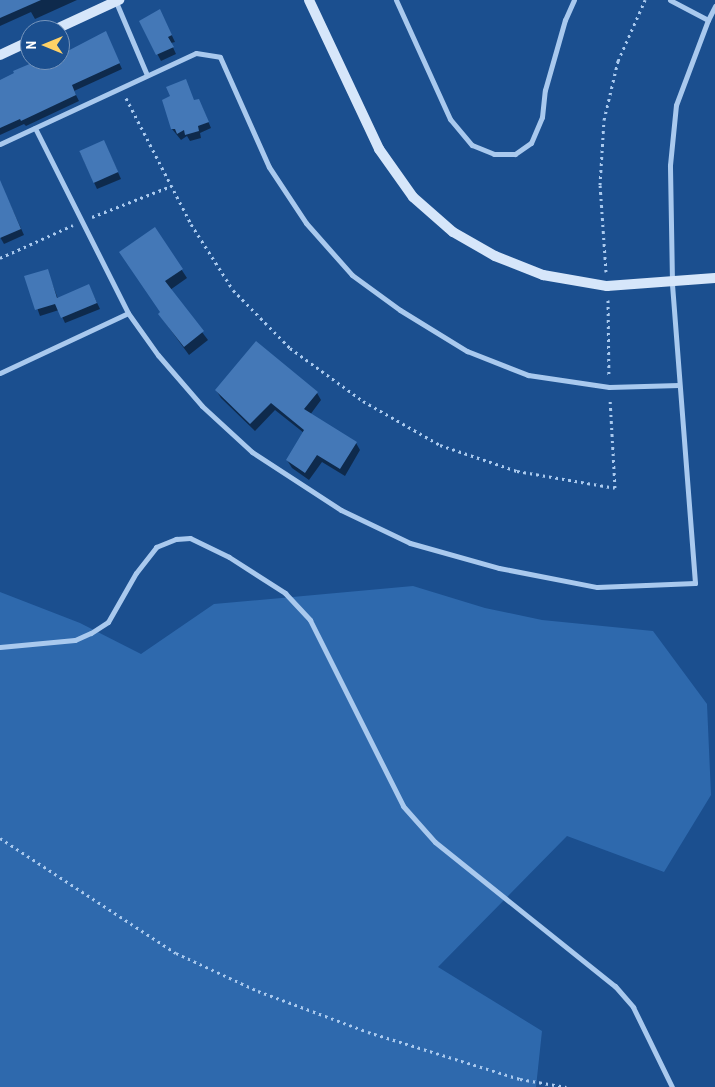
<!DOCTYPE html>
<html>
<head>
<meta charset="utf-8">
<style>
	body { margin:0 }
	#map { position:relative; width:715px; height:1087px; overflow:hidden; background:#1b4f8f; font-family:"Archivo Narrow",sans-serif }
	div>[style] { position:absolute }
	.green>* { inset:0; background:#2e69ad }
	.shadow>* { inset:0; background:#0007 }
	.building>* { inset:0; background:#4478b7; transform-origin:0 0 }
	.path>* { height:3px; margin-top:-1.5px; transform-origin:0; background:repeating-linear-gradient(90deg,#a9c9ee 0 2.5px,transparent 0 6.5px) }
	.street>* { height:5px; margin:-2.5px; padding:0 2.5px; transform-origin:2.5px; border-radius:2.5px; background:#a9c9ee }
	.secondary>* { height:10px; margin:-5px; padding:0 5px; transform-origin:5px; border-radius:5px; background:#d6e6fa }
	span { translate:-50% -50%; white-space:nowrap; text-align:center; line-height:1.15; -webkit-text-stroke:4.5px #1b4f8f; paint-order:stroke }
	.north { position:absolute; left:20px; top:20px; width:50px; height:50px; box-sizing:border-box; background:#1b4f8f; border:1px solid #7695bc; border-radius:50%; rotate:270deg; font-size:14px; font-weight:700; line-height:20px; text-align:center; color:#fff }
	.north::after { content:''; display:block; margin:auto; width:18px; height:22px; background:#ffd166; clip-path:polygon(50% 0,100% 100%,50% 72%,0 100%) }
</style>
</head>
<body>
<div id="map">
	<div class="green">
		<div style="clip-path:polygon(413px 586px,485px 608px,542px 620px,653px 631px,707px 704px,711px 795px,664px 872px,567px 836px,438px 967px,542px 1031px,536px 1087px,0 1087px,0 592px,80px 623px,141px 654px,214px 604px)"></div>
	</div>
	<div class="shadow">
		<div style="clip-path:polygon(0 0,77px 0,35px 19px,31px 12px,0 26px)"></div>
		<div style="clip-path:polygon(163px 17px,175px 42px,171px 43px,176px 54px,161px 61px,140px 21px)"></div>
		<div style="clip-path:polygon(108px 39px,122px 69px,74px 91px,79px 101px,26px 126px,24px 124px,0 135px,0 81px,51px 60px,60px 60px,60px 56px)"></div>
		<div style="clip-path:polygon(194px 101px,202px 107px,211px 128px,200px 133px,201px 138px,190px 141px,187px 136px,181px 140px,172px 129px)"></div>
		<div style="clip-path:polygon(107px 148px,121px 179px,97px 189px,80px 152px)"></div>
		<div style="clip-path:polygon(0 199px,9px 202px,24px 235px,4px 244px,0 237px)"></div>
		<div style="clip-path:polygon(155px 229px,187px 278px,170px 290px,208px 340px,189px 355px,159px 314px,161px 313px)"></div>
		<div style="clip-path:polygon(47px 270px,58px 299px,89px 286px,100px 309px,65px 323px,59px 310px,40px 316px,26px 277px)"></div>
		<div style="clip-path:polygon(216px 390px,317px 393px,321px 400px,310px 415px,356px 443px,360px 450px,345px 476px,322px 462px,309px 480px,292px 468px,287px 460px,304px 433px,275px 410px,255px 431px,221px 398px)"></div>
	</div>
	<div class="building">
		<div style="clip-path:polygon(0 0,41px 0,0 18px)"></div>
		<div style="clip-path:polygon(160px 9px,172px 35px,168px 37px,174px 47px,156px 55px,139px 21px)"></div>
		<div style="clip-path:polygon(106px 31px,120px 63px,72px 85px,76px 95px,21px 121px,20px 119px,0 128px,0 80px,14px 73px,13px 71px,39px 60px,60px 60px,60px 55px)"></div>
		<div style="clip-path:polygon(186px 79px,194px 100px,199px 99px,209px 122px,198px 126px,199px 131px,185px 135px,184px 130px,177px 134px,175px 129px,171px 129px,162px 100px,170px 96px,166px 87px)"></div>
		<div style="left:104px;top:140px;width:35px;height:27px;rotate:66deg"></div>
		<div style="clip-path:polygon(0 180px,21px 229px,0 238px)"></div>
		<div style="clip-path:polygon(155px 227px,183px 269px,165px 281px,204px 331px,184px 347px,158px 314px,160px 312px,119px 252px)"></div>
		<div style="clip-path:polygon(48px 269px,57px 298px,89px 284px,97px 303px,61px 318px,55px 304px,35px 310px,24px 276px)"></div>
		<div style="clip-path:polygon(256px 341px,318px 392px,304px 409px,357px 442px,340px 469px,317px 455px,305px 473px,286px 460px,304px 430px,271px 403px,250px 424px,215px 390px)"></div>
	</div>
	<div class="path">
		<div style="left:126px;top:98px;width:142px;rotate:62.7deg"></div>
		<div style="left:191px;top:224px;width:78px;rotate:57.5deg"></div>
		<div style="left:233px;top:290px;width:81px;rotate:45.5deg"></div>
		<div style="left:290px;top:348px;width:90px;rotate:36deg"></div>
		<div style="left:363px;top:401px;width:89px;rotate:29.7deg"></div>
		<div style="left:440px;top:445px;width:81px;rotate:18.7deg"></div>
		<div style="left:517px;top:471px;width:99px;rotate:9.8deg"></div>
		<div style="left:615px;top:488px;width:90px;rotate:-93.2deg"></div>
		<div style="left:92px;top:217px;width:85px;rotate:-21.4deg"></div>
		<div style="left:0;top:258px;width:80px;rotate:-24.3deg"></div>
		<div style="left:606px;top:272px;width:87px;rotate:-93.9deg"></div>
		<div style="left:600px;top:185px;width:65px;rotate:-86.5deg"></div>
		<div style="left:604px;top:120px;width:61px;rotate:-76.7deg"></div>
		<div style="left:618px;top:61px;width:67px;rotate:-66.1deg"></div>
		<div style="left:608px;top:300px;width:77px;rotate:89.3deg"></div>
		<div style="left:0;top:838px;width:210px;rotate:33.2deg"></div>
		<div style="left:176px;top:953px;width:90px;rotate:24.9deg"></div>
		<div style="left:258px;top:991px;width:117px;rotate:20.4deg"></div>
		<div style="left:368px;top:1032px;width:159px;rotate:17.2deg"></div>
		<div style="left:520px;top:1079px;width:47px;rotate:9.9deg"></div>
	</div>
	<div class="street">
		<div style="left:396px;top:0;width:131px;rotate:65.6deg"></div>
		<div style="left:450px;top:119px;width:34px;rotate:50deg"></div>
		<div style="left:472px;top:145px;width:24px;rotate:22deg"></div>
		<div style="left:494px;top:154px;width:21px"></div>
		<div style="left:515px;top:154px;width:19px;rotate:-35deg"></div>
		<div style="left:531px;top:143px;width:28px;rotate:-67deg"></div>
		<div style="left:542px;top:117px;width:27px;rotate:-84deg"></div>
		<div style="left:545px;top:90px;width:73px;rotate:-74.1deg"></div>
		<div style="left:565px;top:20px;width:22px;rotate:-66deg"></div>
		<div style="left:670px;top:0;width:43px;rotate:27.8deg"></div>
		<div style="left:116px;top:2px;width:79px;rotate:67deg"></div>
		<div style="left:35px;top:128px;width:207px;rotate:63.3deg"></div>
		<div style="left:128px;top:313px;width:52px;rotate:54.5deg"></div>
		<div style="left:158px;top:355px;width:67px;rotate:49.2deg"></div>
		<div style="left:202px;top:406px;width:68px;rotate:42.6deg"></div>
		<div style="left:252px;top:452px;width:106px;rotate:33.1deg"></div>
		<div style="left:341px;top:510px;width:76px;rotate:25.6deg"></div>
		<div style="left:410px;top:543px;width:92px;rotate:15.7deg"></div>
		<div style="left:499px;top:568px;width:100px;rotate:11deg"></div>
		<div style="left:597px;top:587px;width:98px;rotate:-2.3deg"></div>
		<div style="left:695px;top:583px;width:302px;rotate:-94.4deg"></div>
		<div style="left:672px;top:282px;width:117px;rotate:-91deg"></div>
		<div style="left:670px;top:165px;width:60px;rotate:-84.3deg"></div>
		<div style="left:676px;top:105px;width:91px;rotate:-69.4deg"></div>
		<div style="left:708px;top:20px;width:16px;rotate:-63deg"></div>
		<div style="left:0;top:144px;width:216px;rotate:-24.9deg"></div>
		<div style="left:196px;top:53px;width:24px;rotate:9deg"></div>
		<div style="left:220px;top:57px;width:120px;rotate:66deg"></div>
		<div style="left:269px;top:167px;width:67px;rotate:56.5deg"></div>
		<div style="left:306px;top:223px;width:69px;rotate:48.5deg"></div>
		<div style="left:352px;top:275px;width:59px;rotate:36.1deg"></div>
		<div style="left:400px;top:310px;width:79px;rotate:31.5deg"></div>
		<div style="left:467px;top:351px;width:66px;rotate:21.5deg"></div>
		<div style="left:528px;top:375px;width:82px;rotate:8.4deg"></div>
		<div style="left:609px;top:387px;width:70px;rotate:-1.6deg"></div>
		<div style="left:0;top:373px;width:141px;rotate:-25.1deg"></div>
		<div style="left:0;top:647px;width:75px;rotate:-5.3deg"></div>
		<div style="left:75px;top:640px;width:17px;rotate:-24deg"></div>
		<div style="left:91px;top:633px;width:20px;rotate:-33deg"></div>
		<div style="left:108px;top:622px;width:56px;rotate:-60.3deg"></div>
		<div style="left:136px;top:573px;width:33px;rotate:-52deg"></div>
		<div style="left:156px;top:547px;width:22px;rotate:-22deg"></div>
		<div style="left:176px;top:539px;width:14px;rotate:-4deg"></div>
		<div style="left:190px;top:538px;width:43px;rotate:26deg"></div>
		<div style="left:229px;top:557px;width:67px;rotate:32.7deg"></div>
		<div style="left:285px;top:593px;width:37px;rotate:47deg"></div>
		<div style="left:310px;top:620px;width:208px;rotate:63.4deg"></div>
		<div style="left:403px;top:806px;width:48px;rotate:48.4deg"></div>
		<div style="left:435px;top:842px;width:231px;rotate:38.7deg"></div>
		<div style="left:615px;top:986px;width:28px;rotate:49deg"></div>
		<div style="left:633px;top:1007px;width:89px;rotate:64deg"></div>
	</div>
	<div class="secondary">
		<div style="left:309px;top:0;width:165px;rotate:64.8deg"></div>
		<div style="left:379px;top:149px;width:59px;rotate:54.7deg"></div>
		<div style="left:413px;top:197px;width:53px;rotate:41.2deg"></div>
		<div style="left:453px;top:232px;width:48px;rotate:29.7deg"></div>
		<div style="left:495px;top:256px;width:52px;rotate:21.6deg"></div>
		<div style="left:543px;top:275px;width:65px;rotate:9.8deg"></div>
		<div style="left:607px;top:286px;width:108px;rotate:-4.2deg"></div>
		<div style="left:54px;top:30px;width:72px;rotate:-24.8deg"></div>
		<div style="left:0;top:55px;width:33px;rotate:-25deg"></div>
	</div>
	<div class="north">N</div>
</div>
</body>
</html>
